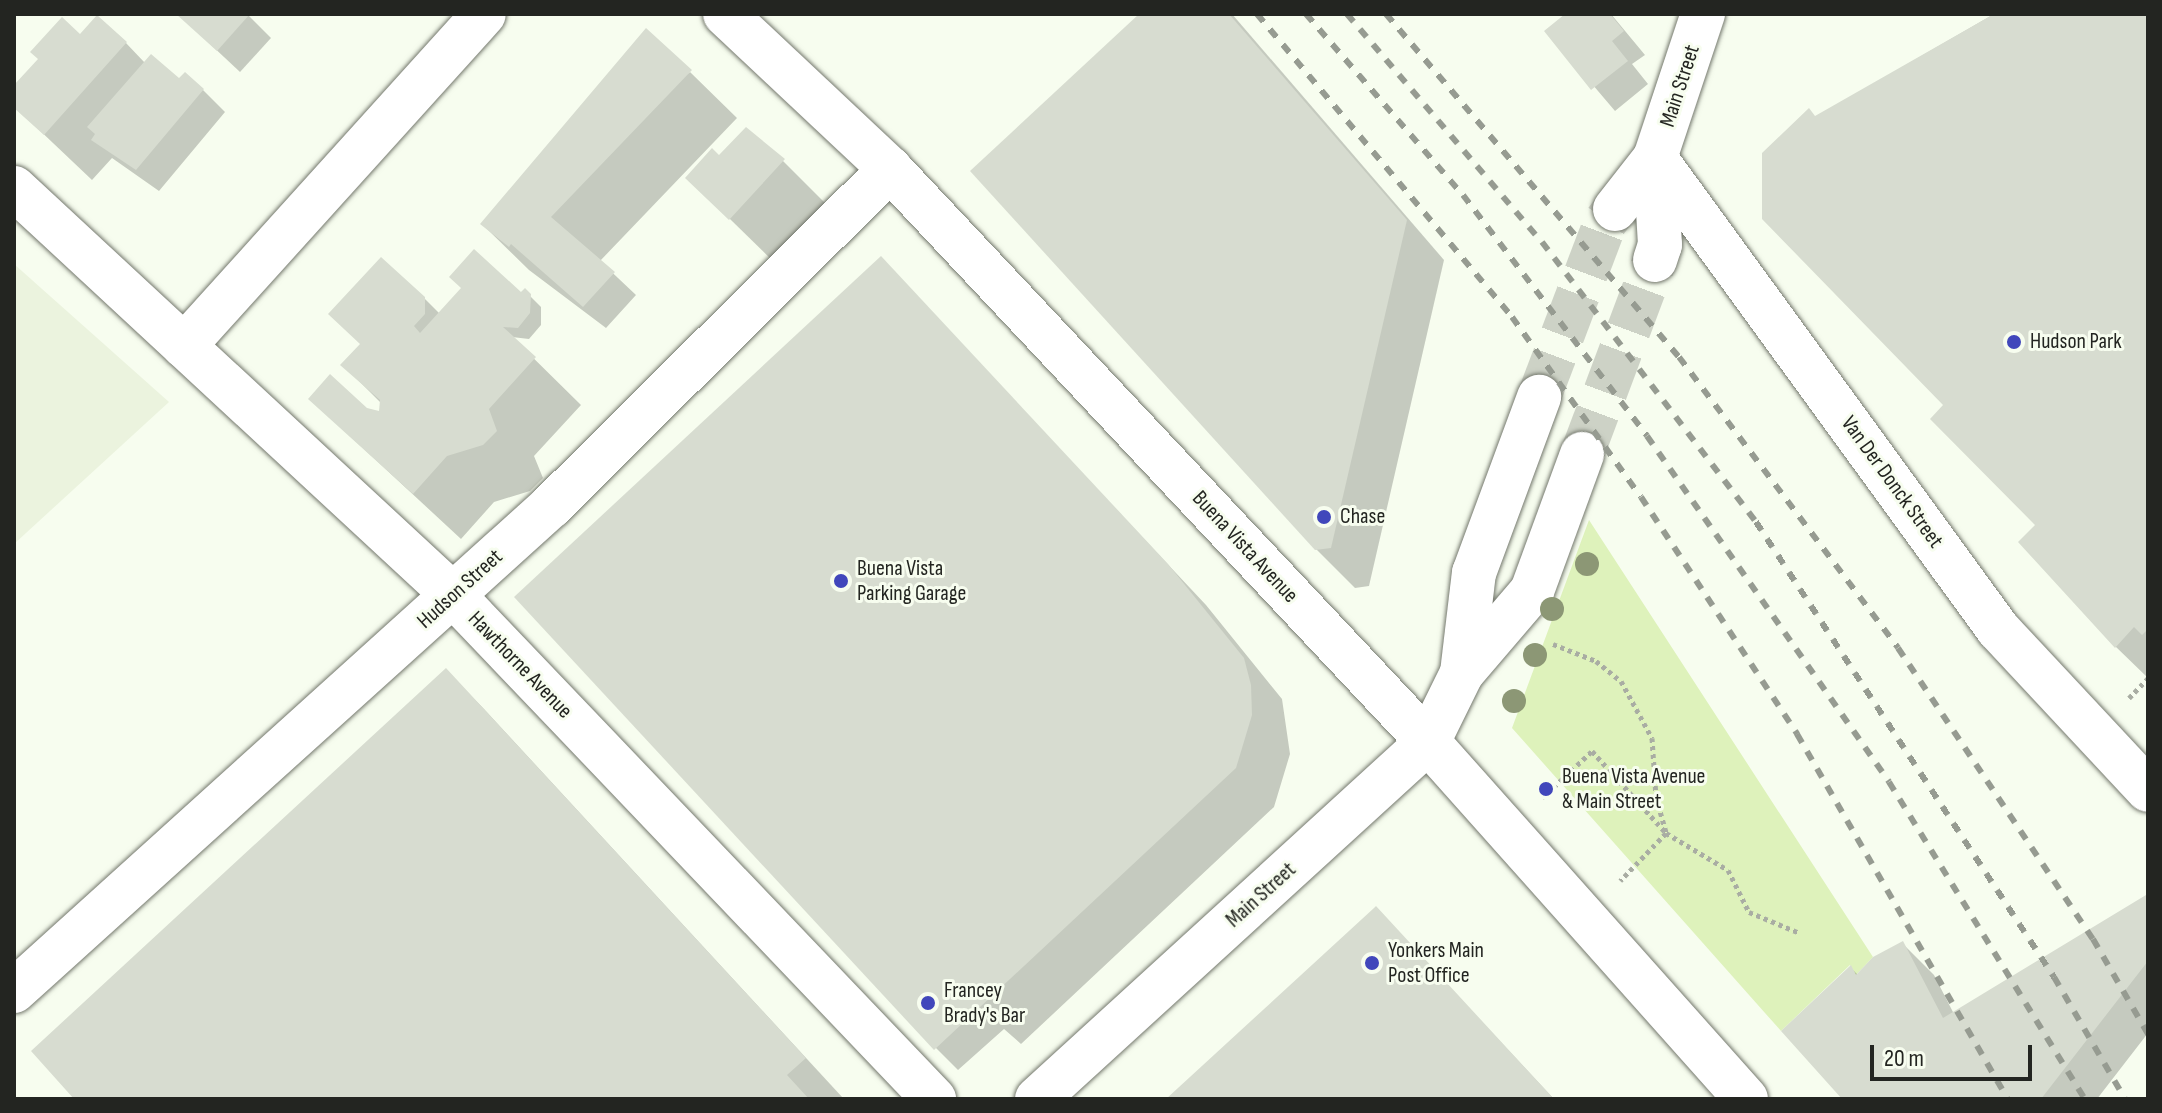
<!DOCTYPE html>
<html>
<head>
<meta charset="utf-8">
<style>
	body { margin:0 }
	#map { position:relative; width:2162px; height:1113px; overflow:hidden; background:#f7fdef; font-family:"Sofia Sans Condensed",sans-serif }
	div>[style] { position:absolute }
	.built>* { inset:0; background:#ebf3de }
	.green>* { inset:0; background:#def2bb }
	.shadow>* { inset:0; background:#0003 }
	.building>* { inset:0; background:#d7dcd0 }
	.minor-tunnel>* { height:44px; margin-top:-22px; transform-origin:0; background:repeating-linear-gradient(90deg,#cdd2c6 0 44px,transparent 0 66px) }
	.path>* { height:5px; margin-top:-2.5px; transform-origin:0; background:repeating-linear-gradient(90deg,#a9ada3 0 4px,transparent 0 8px) }
	.roads { filter:drop-shadow(0 0 2px #74786d) drop-shadow(0 0 2px #74786d) }
	.minor>* { height:44px; margin:-22px; padding:0 22px; transform-origin:22px; border-radius:22px; background:#fff }
	.rail>* { height:6px; margin-top:-3px; transform-origin:0; background:repeating-linear-gradient(90deg,#969b91 0 10px,transparent 0 20px) }
	.trees>* { width:24px; height:24px; margin:-12px; border-radius:50%; background:#8c9775 }
	.dots>* { width:22px; height:22px; translate:-50% -50%; box-sizing:border-box; border:4px solid #f7fdef; border-radius:50% }
	span { translate:-50% -50%; white-space:nowrap; text-align:center; line-height:1.15; -webkit-text-stroke:6px #f7fdef; paint-order:stroke }
	.street-label { font-size:22px; color:#232521 }
	.poi-label { font-size:22px; color:#232521 }
	.left { translate:0 -50%; text-align:left }
	.frame { position:absolute; inset:0; border:16px solid #232521; pointer-events:none }
	.scale { position:absolute; left:1870px; top:1045px; width:162px; height:36px; box-sizing:border-box; border:4px solid #232521; border-top:0; padding-left:10px; font-size:24px; line-height:28px; white-space:nowrap; color:#232521; -webkit-text-stroke:6px #f7fdef; paint-order:stroke }
</style>
</head>
<body>
<div id="map">
	<div class="built">
		<div style="clip-path:polygon(14px 264px,169px 402px,14px 544px)"></div>
	</div>
	<div class="green">
		<div style="clip-path:polygon(1589px 520px,1873px 957px,1856px 975px,1850px 965px,1781px 1031px,1512px 728px)"></div>
	</div>
	<div class="shadow">
		<div style="clip-path:polygon(178px 14px,247px 14px,271px 38px,240px 72px)"></div>
		<div style="clip-path:polygon(1142px 14px,1232px 14px,1444px 260px,1369px 586px,1355px 588px,1316px 549px)"></div>
		<div style="clip-path:polygon(1569px 14px,1611px 14px,1645px 55px,1632px 64px,1648px 84px,1615px 111px,1547px 31px)"></div>
		<div style="clip-path:polygon(1994px 14px,2148px 14px,2148px 678px,2116px 647px,2038px 525px,1946px 405px,1816px 117px)"></div>
		<div style="clip-path:polygon(80px 36px,126px 43px,145px 63px,203px 90px,225px 112px,159px 191px,112px 158px,92px 180px,14px 106px,14px 88px)"></div>
		<div style="clip-path:polygon(690px 72px,737px 118px,600px 261px,636px 295px,606px 328px,529px 270px,482px 224px)"></div>
		<div style="clip-path:polygon(719px 158px,781px 159px,828px 206px,777px 265px,688px 178px)"></div>
		<div style="clip-path:polygon(881px 259px,1206px 605px,1282px 699px,1290px 754px,1274px 807px,1021px 1044px,1004px 1029px,958px 1070px,936px 1048px)"></div>
		<div style="clip-path:polygon(525px 291px,541px 307px,541px 325px,529px 339px,512px 337px,581px 405px,534px 456px,543px 478px,530px 491px,494px 502px,461px 539px,310px 399px,380px 413px,382px 404px,343px 365px,424px 298px,440px 314px)"></div>
		<div style="clip-path:polygon(446px 670px,484px 709px,843px 1098px,77px 1099px)"></div>
		<div style="clip-path:polygon(2146px 898px,2148px 1033px,2097px 1099px,1845px 1099px,1851px 968px,1858px 975px,1902px 943px,1934px 975px,1954px 1014px)"></div>
		<div style="clip-path:polygon(1376px 909px,1554px 1099px,1169px 1099px)"></div>
	</div>
	<div class="building">
		<div style="clip-path:polygon(176px 14px,250px 14px,217px 51px)"></div>
		<div style="clip-path:polygon(1139px 14px,1229px 14px,1407px 220px,1331px 548px,1315px 550px,970px 171px)"></div>
		<div style="clip-path:polygon(1565px 14px,1610px 14px,1624px 31px,1612px 41px,1628px 61px,1591px 90px,1544px 31px)"></div>
		<div style="clip-path:polygon(1994px 14px,2148px 14px,2148px 629px,2142px 635px,2134px 627px,2115px 648px,2018px 542px,2035px 525px,1930px 419px,1943px 405px,1762px 219px,1762px 153px,1809px 108px,1815px 116px)"></div>
		<div style="clip-path:polygon(97px 15px,127px 42px,44px 135px,14px 108px,14px 85px,38px 59px,30px 52px,62px 17px,80px 34px)"></div>
		<div style="clip-path:polygon(646px 28px,692px 70px,551px 217px,615px 272px,583px 307px,511px 244px,509px 247px,480px 224px)"></div>
		<div style="clip-path:polygon(151px 54px,179px 78px,185px 72px,204px 89px,136px 170px,91px 140px,95px 134px,87px 127px)"></div>
		<div style="clip-path:polygon(746px 127px,785px 159px,729px 220px,685px 178px,712px 148px,719px 155px)"></div>
		<div style="clip-path:polygon(474px 249px,521px 292px,525px 288px,531px 294px,530px 313px,518px 328px,503px 327px,536px 357px,489px 409px,497px 431px,483px 445px,447px 456px,413px 494px,308px 399px,330px 374px,367px 408px,379px 411px,380px 400px,340px 365px,360px 344px,328px 314px,381px 257px,425px 297px,425px 314px,414px 326px,420px 333px,461px 288px,449px 277px)"></div>
		<div style="clip-path:polygon(881px 256px,1168px 564px,1244px 658px,1251px 685px,1252px 715px,1236px 768px,934px 1050px,514px 597px)"></div>
		<div style="clip-path:polygon(446px 668px,806px 1058px,787px 1075px,809px 1099px,74px 1099px,31px 1051px)"></div>
		<div style="clip-path:polygon(2146px 895px,2148px 961px,2041px 1099px,1842px 1099px,1781px 1031px,1851px 965px,1856px 975px,1873px 957px,1903px 941px,1943px 1018px)"></div>
		<div style="clip-path:polygon(1376px 906px,1554px 1099px,1166px 1099px,1374px 908px)"></div>
	</div>
	<div class="minor-tunnel">
		<div style="left:1539px;top:397px;width:188px;rotate:-69.2deg"></div>
		<div style="left:1606px;top:221px;width:15px;rotate:-53deg"></div>
		<div style="left:1582px;top:454px;width:207px;rotate:-69.4deg"></div>
	</div>
	<div class="path">
		<div style="left:1553px;top:644px;width:46px;rotate:21.6deg"></div>
		<div style="left:1596px;top:661px;width:32px;rotate:39deg"></div>
		<div style="left:1621px;top:681px;width:65px;rotate:61.5deg"></div>
		<div style="left:1652px;top:738px;width:59px;rotate:86.1deg"></div>
		<div style="left:1656px;top:797px;width:37px;rotate:74deg"></div>
		<div style="left:1666px;top:833px;width:66px;rotate:133.8deg"></div>
		<div style="left:2129px;top:698px;width:28px;rotate:-46deg"></div>
		<div style="left:1542px;top:798px;width:69px;rotate:-43.2deg"></div>
		<div style="left:1592px;top:751px;width:110px;rotate:47.9deg"></div>
		<div style="left:1666px;top:833px;width:72px;rotate:30.8deg"></div>
		<div style="left:1728px;top:870px;width:47px;rotate:63.4deg"></div>
		<div style="left:1749px;top:912px;width:55px;rotate:22.4deg"></div>
	</div>
	<div class="roads">
		<div class="minor">
			<div style="left:725px;top:14px;width:226px;rotate:43.2deg"></div>
			<div style="left:890px;top:169px;width:786px;rotate:46.8deg"></div>
			<div style="left:1428px;top:742px;width:478px;rotate:48.3deg"></div>
			<div style="left:1655px;top:158px;width:583px;rotate:53.94deg"></div>
			<div style="left:1998px;top:629px;width:220px;rotate:47deg"></div>
			<div style="left:14px;top:188px;width:599px;rotate:42.83deg"></div>
			<div style="left:453px;top:595px;width:697px;rotate:46.34deg"></div>
			<div style="left:1615px;top:209px;width:65px;rotate:-51.9deg"></div>
			<div style="left:1655px;top:158px;width:152px;rotate:-71.6deg"></div>
			<div style="left:1655px;top:260px;width:16px;rotate:-72deg"></div>
			<div style="left:1660px;top:245px;width:87px;rotate:-93.3deg"></div>
			<div style="left:184px;top:346px;width:447px;rotate:-47.9deg"></div>
			<div style="left:1462px;top:673px;width:101px;rotate:-83.2deg"></div>
			<div style="left:1474px;top:573px;width:188px;rotate:-69.7deg"></div>
			<div style="left:14px;top:991px;width:724px;rotate:-42.09deg"></div>
			<div style="left:551px;top:506px;width:478px;rotate:-44.8deg"></div>
			<div style="left:1037px;top:1099px;width:529px;rotate:-42.4deg"></div>
			<div style="left:1428px;top:742px;width:77px;rotate:-63.8deg"></div>
			<div style="left:1462px;top:673px;width:108px;rotate:-49.5deg"></div>
			<div style="left:1532px;top:591px;width:146px;rotate:-69.9deg"></div>
		</div>
	</div>
	<div class="rail">
		<div style="left:1257px;top:14px;width:396px;rotate:49.9deg"></div>
		<div style="left:1512px;top:317px;width:221px;rotate:54.4deg"></div>
		<div style="left:1641px;top:497px;width:284px;rotate:56.6deg"></div>
		<div style="left:1797px;top:734px;width:422px;rotate:60deg"></div>
		<div style="left:1306px;top:14px;width:240px;rotate:49.1deg"></div>
		<div style="left:1463px;top:195px;width:303px;rotate:52.6deg"></div>
		<div style="left:1647px;top:436px;width:422px;rotate:55deg"></div>
		<div style="left:1889px;top:782px;width:373px;rotate:58.3deg"></div>
		<div style="left:1347px;top:14px;width:300px;rotate:49.5deg"></div>
		<div style="left:1542px;top:242px;width:352px;rotate:52.6deg"></div>
		<div style="left:1756px;top:522px;width:544px;rotate:56.78deg"></div>
		<div style="left:2054px;top:977px;width:141px;rotate:59.8deg"></div>
		<div style="left:1386px;top:14px;width:451px;rotate:49.5deg"></div>
		<div style="left:1679px;top:357px;width:364px;rotate:53deg"></div>
		<div style="left:1898px;top:648px;width:350px;rotate:56.2deg"></div>
		<div style="left:2093px;top:939px;width:110px;rotate:59.9deg"></div>
	</div>
	<div class="trees">
		<div style="left:1587px;top:564px"></div>
		<div style="left:1552px;top:609px"></div>
		<div style="left:1535px;top:655px"></div>
		<div style="left:1514px;top:701px"></div>
	</div>
	<div class="dots">
		<div style="left:2014px;top:342px;background:#4147bb"></div>
		<div style="left:1324px;top:517px;background:#4147bb"></div>
		<div style="left:841px;top:581px;background:#4147bb"></div>
		<div style="left:1546px;top:789px;background:#4147bb"></div>
		<div style="left:1372px;top:963px;background:#4147bb"></div>
		<div style="left:928px;top:1003px;background:#4147bb"></div>
	</div>
	<div class="street-label">
		<span style="left:1680px;top:86px;rotate:-72deg">Main Street</span>
		<span style="left:1892px;top:482px;rotate:54deg">Van Der Donck Street</span>
		<span style="left:1245px;top:547px;rotate:47deg">Buena Vista Avenue</span>
		<span style="left:460px;top:589px;rotate:-42deg">Hudson Street</span>
		<span style="left:520px;top:665px;rotate:46deg">Hawthorne Avenue</span>
		<span style="left:1261px;top:895px;rotate:-42deg">Main Street</span>
	</div>
	<div class="poi-label">
		<span class="left" style="left:2030px;top:342px">Hudson Park</span>
		<span class="left" style="left:1340px;top:517px">Chase</span>
		<span class="left" style="left:857px;top:581px">Buena Vista<br>Parking Garage</span>
		<span class="left" style="left:1562px;top:789px">Buena Vista Avenue<br>&amp; Main Street</span>
		<span class="left" style="left:1388px;top:963px">Yonkers Main<br>Post Office</span>
		<span class="left" style="left:944px;top:1003px">Francey<br>Brady's Bar</span>
	</div>
	<div class="frame"></div>
	<div class="scale">20 m</div>
</div>
</body>
</html>
